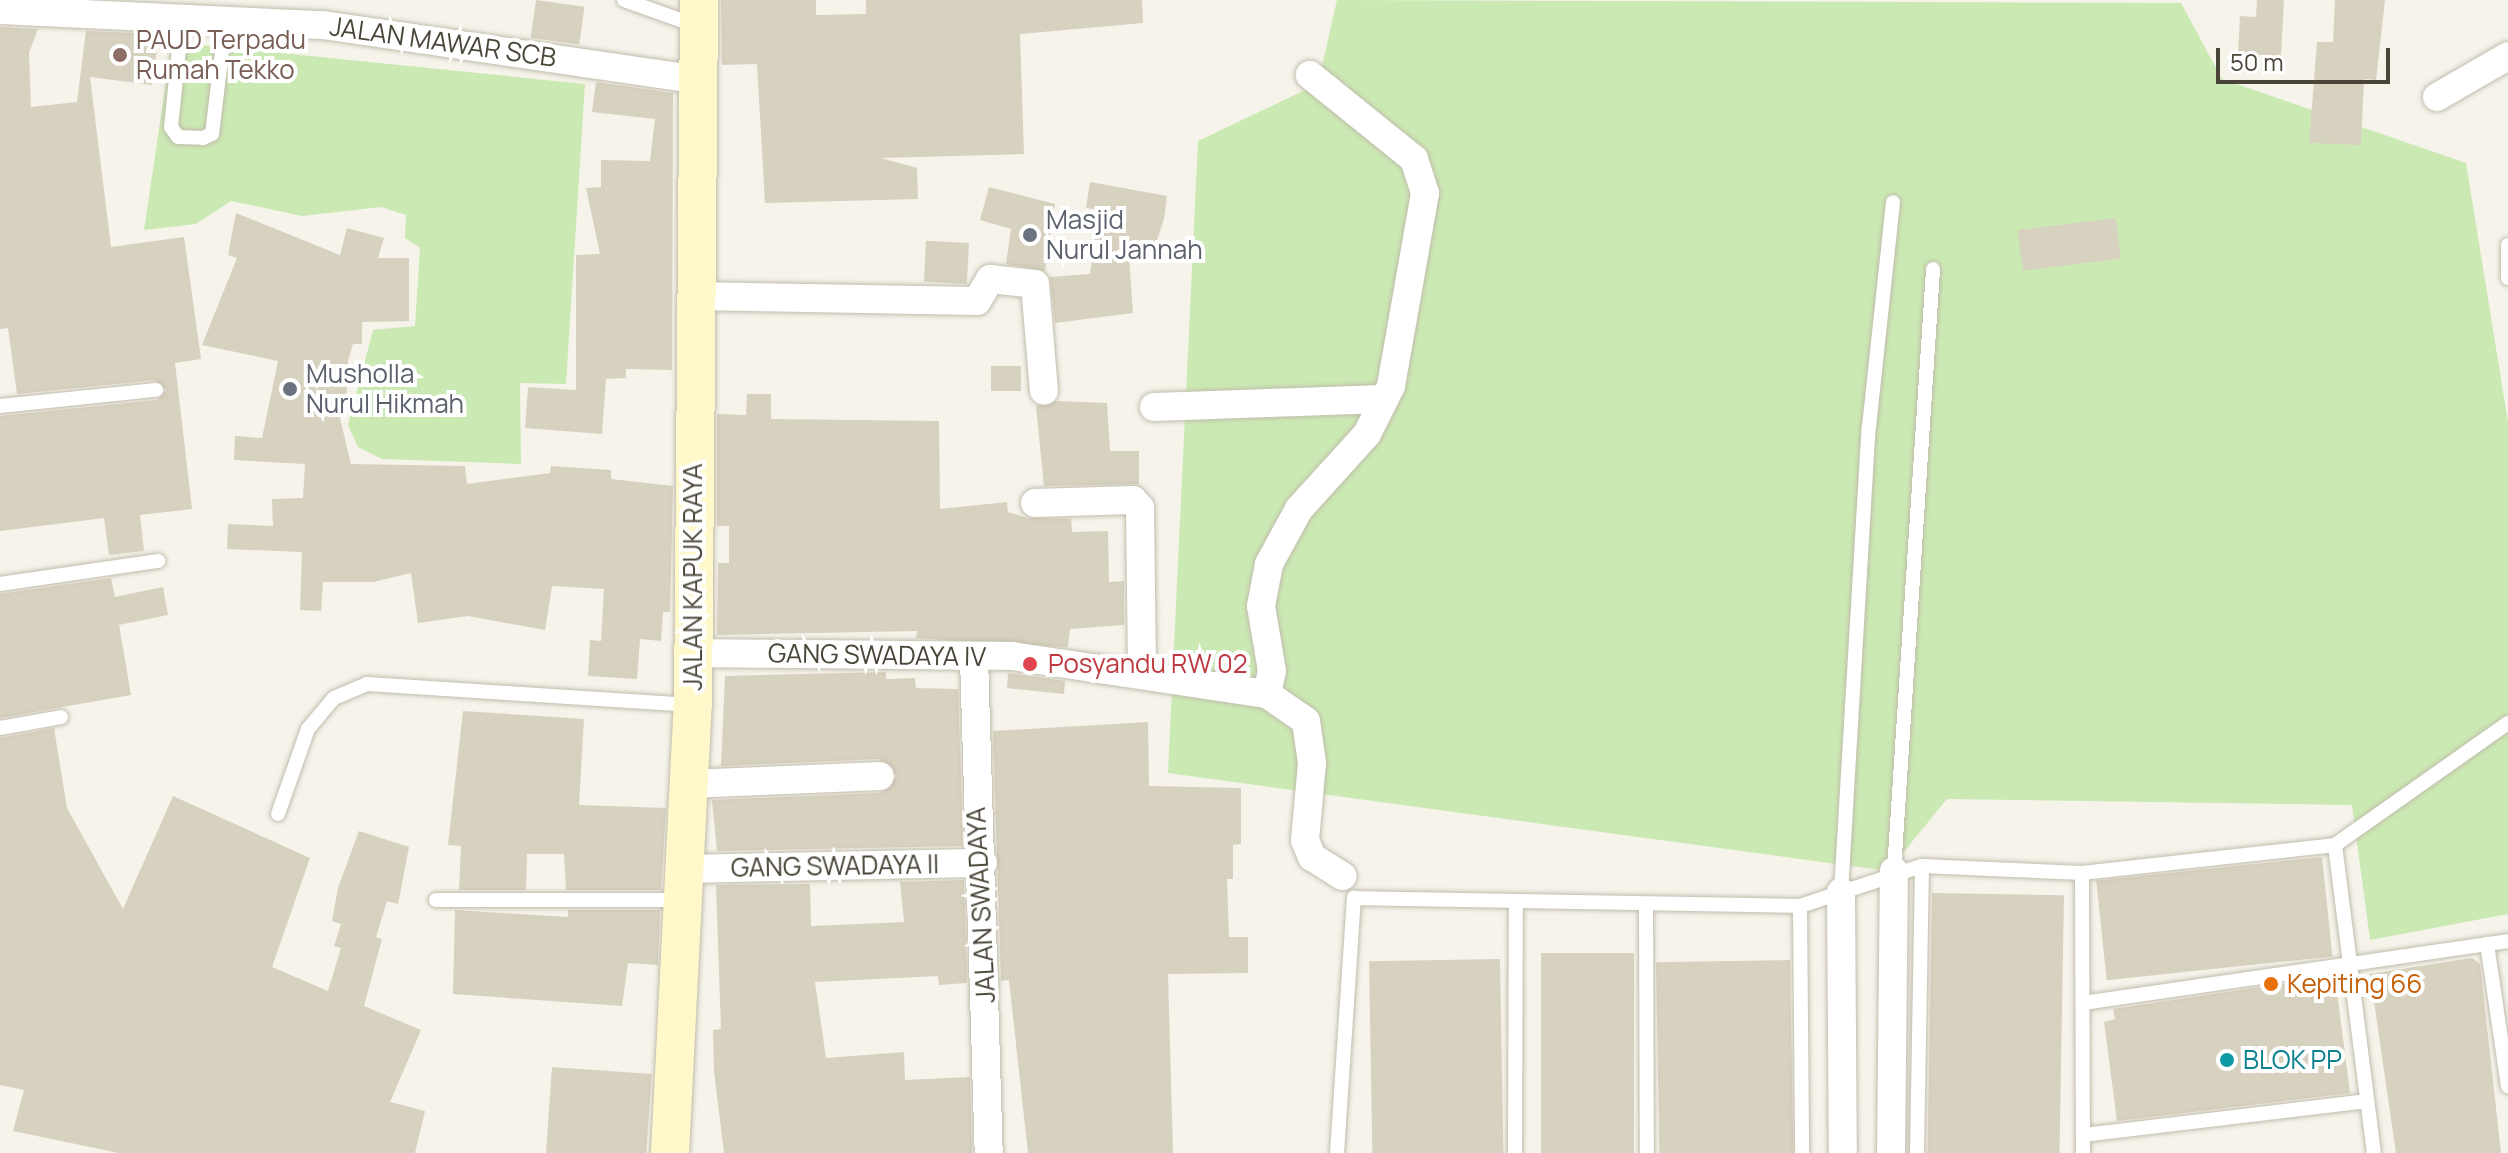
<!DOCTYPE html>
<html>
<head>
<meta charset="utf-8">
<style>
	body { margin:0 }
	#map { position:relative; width:2508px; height:1153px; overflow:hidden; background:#f5f3ea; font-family:Manrope,sans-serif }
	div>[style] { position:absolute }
	.green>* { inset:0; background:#cbeab3 }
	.building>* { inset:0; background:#d7d1bf; transform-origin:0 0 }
	.roads { filter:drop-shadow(0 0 2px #c1bcac) drop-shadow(0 0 2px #c1bcac) }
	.service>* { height:14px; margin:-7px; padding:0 7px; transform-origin:7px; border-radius:7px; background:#fff }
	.minor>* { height:28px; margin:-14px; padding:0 14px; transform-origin:14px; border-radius:14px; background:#fff }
	.secondary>* { height:38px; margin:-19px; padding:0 19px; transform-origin:19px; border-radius:19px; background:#fff8ca }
	.dots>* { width:22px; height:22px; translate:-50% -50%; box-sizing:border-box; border:4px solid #fff; border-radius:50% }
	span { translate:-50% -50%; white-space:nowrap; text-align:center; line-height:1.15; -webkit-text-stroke:8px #fff; paint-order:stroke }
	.education-label { font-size:26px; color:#785e54 }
	.left { translate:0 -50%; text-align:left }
	.street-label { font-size:26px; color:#4a4538 }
	.worship-label { font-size:26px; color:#5b616d }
	.health-label { font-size:26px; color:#be3a42 }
	.food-label { font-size:26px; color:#c56008 }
	.culture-label { font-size:26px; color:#0d838f }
	.scale { position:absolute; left:2216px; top:48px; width:174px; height:36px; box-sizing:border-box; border:4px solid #4a4538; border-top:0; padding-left:10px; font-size:24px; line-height:28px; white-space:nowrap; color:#4a4538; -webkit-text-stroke:6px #fff; paint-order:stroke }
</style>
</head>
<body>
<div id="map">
	<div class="green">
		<div style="clip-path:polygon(1337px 0,2181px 3px,2222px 79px,2466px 163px,2508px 422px,2508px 914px,2370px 940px,2352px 805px,1947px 799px,1888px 871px,1168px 773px,1198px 141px,1318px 84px)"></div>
		<div style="clip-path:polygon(172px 42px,585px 84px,566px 384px,520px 383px,521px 464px,382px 459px,358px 447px,348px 425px,373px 330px,415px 326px,420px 248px,405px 238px,406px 215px,381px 207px,302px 216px,231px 201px,196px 224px,144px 230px)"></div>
	</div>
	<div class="building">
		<div style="left:536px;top:0;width:49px;height:38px;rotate:8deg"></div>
		<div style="clip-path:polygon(721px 0,816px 0,816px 15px,866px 14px,866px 0,1142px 0,1143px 23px,1020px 34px,1024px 154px,881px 158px,917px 168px,918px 199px,765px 203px,757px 64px,722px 65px)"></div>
		<div style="clip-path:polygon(2257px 0,2284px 0,2281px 56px,2238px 54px,2240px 16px,2256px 17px)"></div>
		<div style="clip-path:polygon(2335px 0,2385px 0,2376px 80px,2364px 79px,2361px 145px,2309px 143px,2317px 42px,2333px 42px)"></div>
		<div style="clip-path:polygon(0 27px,38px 29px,29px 53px,31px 107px,77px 102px,86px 31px,159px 34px,152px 85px,90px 77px,111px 247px,184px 237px,201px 359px,175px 363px,192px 509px,140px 515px,144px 551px,109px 555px,104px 518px,0 531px,0 416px,157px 400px,166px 390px,155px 380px,17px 394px,8px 328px,0 329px)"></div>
		<div style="clip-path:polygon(596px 82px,673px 93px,672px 370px,626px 369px,626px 378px,606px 379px,602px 434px,525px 428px,528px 387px,576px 390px,576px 255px,600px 254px,586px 188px,601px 187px,601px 160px,650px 161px,655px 119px,592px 112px)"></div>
		<div style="clip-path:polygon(1090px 182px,1167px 196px,1164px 219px,1155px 246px,1128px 243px,1133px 313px,1055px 323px,1050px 277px,1090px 274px,1099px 210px,1086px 208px)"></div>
		<div style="clip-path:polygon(989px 187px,1055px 204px,1045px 271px,1006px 264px,1011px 229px,980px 220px)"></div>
		<div style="clip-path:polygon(236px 213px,340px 255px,347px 228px,384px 238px,378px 258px,409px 258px,409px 321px,362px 322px,362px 344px,353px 344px,348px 361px,346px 406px,337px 406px,351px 464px,465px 466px,467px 484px,550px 473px,551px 466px,611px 470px,611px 479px,673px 486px,670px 612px,663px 612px,661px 641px,640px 639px,637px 679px,588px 676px,590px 640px,601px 641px,604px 589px,552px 586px,545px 630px,468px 616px,418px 623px,411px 573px,373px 582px,323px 582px,321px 611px,300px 610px,302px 552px,227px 549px,228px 524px,273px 526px,272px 499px,303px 498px,305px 464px,234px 460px,235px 436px,262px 438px,278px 361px,202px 345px,237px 258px,228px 255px)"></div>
		<div style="left:2116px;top:218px;width:41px;height:99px;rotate:83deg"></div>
		<div style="left:969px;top:243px;width:41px;height:43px;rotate:93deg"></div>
		<div style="left:991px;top:366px;width:30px;height:25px"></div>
		<div style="clip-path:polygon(747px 394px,771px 394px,771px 419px,939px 421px,940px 509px,1007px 502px,1008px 512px,1028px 518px,1071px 519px,1072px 532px,1108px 531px,1109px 582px,1124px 581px,1124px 625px,1070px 629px,1068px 647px,916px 638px,917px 631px,717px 635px,718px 563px,729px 563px,729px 526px,717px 526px,717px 414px,746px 415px)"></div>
		<div style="clip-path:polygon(1057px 401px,1107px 403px,1110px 451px,1139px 451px,1139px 484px,1044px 486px,1036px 406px)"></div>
		<div style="clip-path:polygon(111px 578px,115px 597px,163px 587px,168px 615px,119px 625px,131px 695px,0 718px,0 594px)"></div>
		<div style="clip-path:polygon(886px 672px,886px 679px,915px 678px,916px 688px,958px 689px,963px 846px,717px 851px,712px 800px,881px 793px,897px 776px,879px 759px,721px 766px,725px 676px)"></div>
		<div style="clip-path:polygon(1008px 673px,1065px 681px,1064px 694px,1007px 688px)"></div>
		<div style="clip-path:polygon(463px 711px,584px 719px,579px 805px,666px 808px,661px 890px,566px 890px,564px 854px,527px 854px,526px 890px,459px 890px,461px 846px,448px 845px)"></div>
		<div style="clip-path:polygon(1148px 722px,1149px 786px,1241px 788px,1241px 844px,1233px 845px,1233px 879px,1227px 879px,1229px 937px,1248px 937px,1248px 973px,1168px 974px,1173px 1153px,1028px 1153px,1009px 980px,1001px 981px,993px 731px)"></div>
		<div style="clip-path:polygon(54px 728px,67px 808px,123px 909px,173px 796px,310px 858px,272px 967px,328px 991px,341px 948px,334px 946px,341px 924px,332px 921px,338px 888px,359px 831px,409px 847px,398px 904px,387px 901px,376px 937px,382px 939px,364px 1006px,421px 1030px,390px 1102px,425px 1111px,415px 1153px,119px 1153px,13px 1131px,24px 1090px,0 1085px,0 738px)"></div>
		<div style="left:2322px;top:857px;width:100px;height:227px;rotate:84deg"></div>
		<div style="clip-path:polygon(964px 880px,967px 983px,939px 985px,938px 976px,815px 982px,826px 1058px,904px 1052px,905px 1080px,970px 1077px,972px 1153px,724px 1153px,714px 1071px,713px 1030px,721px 1029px,716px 885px,810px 884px,811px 926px,904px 922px,900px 882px)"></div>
		<div style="left:1932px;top:893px;width:132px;height:260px;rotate:1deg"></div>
		<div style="clip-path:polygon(455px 910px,568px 917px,568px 910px,660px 910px,658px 965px,628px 963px,622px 1006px,453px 994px)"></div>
		<div style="left:1541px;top:953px;width:93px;height:200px"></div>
		<div style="clip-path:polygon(2472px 958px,2480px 964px,2501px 1153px,2396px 1153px,2370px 974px)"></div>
		<div style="left:1500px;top:959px;width:194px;height:131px;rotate:89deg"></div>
		<div style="left:1790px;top:960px;width:193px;height:134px;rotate:89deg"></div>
		<div style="clip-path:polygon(2335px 976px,2350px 1093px,2117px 1121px,2104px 1022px,2115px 1019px,2113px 1009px)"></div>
		<div style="left:552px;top:1067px;width:100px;height:86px;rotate:4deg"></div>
	</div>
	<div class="roads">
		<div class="service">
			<div style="left:624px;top:0;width:77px;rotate:19.6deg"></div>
			<div style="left:182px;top:19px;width:109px;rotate:95.8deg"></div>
			<div style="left:171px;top:127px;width:12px;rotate:55deg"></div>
			<div style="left:178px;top:137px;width:25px;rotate:2deg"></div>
			<div style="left:203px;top:138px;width:10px;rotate:-24deg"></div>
			<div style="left:212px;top:134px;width:116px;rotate:-83.1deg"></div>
			<div style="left:2508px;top:245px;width:33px;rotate:90deg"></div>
			<div style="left:0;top:406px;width:157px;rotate:-5.9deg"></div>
			<div style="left:0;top:584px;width:160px;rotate:-8.3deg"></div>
			<div style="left:0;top:728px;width:62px;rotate:-10.2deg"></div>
			<div style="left:278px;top:814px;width:90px;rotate:-70.6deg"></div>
			<div style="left:308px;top:729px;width:40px;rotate:-50deg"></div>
			<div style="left:334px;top:698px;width:36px;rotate:-23deg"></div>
			<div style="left:367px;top:684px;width:326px;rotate:3.7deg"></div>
			<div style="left:2335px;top:845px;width:310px;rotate:82.8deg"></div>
			<div style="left:1894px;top:871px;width:603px;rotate:-86.29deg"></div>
			<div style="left:2082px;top:873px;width:280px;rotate:89.8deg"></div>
			<div style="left:1841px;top:892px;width:466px;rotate:-86.6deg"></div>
			<div style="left:1869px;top:427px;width:226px;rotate:-83.9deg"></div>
			<div style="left:1354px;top:898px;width:446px;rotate:1deg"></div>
			<div style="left:1800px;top:906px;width:128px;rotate:-18.2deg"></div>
			<div style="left:1922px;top:866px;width:160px;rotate:2.5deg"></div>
			<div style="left:2082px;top:873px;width:255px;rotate:-6.3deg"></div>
			<div style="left:2335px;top:845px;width:212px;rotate:-35.2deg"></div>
			<div style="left:436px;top:900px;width:245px"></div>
			<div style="left:1800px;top:906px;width:247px;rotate:89.5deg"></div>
			<div style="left:1646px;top:907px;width:246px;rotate:89.8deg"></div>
			<div style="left:2487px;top:944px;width:144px;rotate:81.6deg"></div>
			<div style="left:2083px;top:1003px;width:429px;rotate:-8.3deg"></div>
			<div style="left:2083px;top:1135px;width:286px;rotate:-6.8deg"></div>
			<div style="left:1337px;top:1153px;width:256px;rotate:-86.2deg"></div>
			<div style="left:1515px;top:1153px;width:246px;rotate:-89.8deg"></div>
			<div style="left:1917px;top:1153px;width:287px;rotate:-89deg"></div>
		</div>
		<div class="minor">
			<div style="left:0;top:10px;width:323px;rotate:2.7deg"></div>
			<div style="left:323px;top:25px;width:374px;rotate:8.3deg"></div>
			<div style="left:2437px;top:97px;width:82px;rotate:-30deg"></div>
			<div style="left:692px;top:296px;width:285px;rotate:1deg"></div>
			<div style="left:977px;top:301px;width:26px;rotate:-59deg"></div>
			<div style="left:990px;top:279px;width:45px;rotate:6.3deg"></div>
			<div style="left:1035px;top:284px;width:107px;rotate:85.2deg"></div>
			<div style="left:1154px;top:407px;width:230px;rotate:-2deg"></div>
			<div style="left:1035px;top:503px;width:98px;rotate:-1.8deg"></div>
			<div style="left:1133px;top:500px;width:11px;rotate:49deg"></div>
			<div style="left:1140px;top:508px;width:164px;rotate:89.3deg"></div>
			<div style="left:693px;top:653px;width:319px;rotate:0.5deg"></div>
			<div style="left:1012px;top:656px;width:258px;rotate:8.5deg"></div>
			<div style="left:1267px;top:694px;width:47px;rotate:34.7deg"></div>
			<div style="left:1306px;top:721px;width:42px;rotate:81.9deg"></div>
			<div style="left:1312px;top:763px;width:77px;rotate:95.2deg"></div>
			<div style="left:1305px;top:840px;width:18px;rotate:68deg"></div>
			<div style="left:1312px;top:857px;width:36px;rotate:32deg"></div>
			<div style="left:974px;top:657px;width:496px;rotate:88.3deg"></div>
			<div style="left:1267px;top:694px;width:24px;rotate:-78deg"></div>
			<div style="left:1272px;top:671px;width:66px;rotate:-99.6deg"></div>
			<div style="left:1261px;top:606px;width:43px;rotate:-79.2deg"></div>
			<div style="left:1269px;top:564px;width:63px;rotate:-61.4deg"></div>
			<div style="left:1299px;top:509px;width:101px;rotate:-47.8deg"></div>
			<div style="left:1367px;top:434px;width:54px;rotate:-63.4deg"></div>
			<div style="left:1391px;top:386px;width:196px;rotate:-80deg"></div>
			<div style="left:1425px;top:193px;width:36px;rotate:-108deg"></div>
			<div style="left:1414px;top:159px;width:134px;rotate:-141.1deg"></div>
			<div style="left:691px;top:784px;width:189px;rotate:-2.4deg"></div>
			<div style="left:686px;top:869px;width:297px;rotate:-1.2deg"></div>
			<div style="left:1841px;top:892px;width:261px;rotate:89.6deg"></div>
			<div style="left:1891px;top:1153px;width:282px;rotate:-89.4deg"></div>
		</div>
		<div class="secondary">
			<div style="left:670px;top:1153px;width:449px;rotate:-87.1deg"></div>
			<div style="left:693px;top:705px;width:705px;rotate:-89.51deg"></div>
		</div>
	</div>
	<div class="dots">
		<div style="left:120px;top:55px;background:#8d6e63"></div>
		<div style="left:1030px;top:235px;background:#6b7280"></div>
		<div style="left:290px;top:389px;background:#6b7280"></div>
		<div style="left:1030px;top:664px;background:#e0444e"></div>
		<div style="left:2271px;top:984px;background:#e8710a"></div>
		<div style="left:2227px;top:1060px;background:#0f9aa8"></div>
	</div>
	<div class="education-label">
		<span class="left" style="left:136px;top:55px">PAUD Terpadu<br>Rumah Tekko</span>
	</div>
	<div class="street-label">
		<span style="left:443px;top:42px;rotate:8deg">JALAN MAWAR SCB</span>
		<span style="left:693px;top:577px;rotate:-90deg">JALAN KAPUK RAYA</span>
		<span style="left:877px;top:655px;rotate:1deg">GANG SWADAYA IV</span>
		<span style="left:835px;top:866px;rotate:-1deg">GANG SWADAYA II</span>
		<span style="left:981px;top:905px;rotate:-93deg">JALAN SWADAYA</span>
	</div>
	<div class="worship-label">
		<span class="left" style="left:1046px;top:235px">Masjid<br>Nurul Jannah</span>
		<span class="left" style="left:306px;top:389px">Musholla<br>Nurul Hikmah</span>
	</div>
	<div class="health-label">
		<span class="left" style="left:1048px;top:664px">Posyandu RW 02</span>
	</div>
	<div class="food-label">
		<span class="left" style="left:2287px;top:984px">Kepiting 66</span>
	</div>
	<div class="culture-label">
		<span class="left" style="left:2243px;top:1060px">BLOK PP</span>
	</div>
	<div class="scale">50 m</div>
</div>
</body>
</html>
